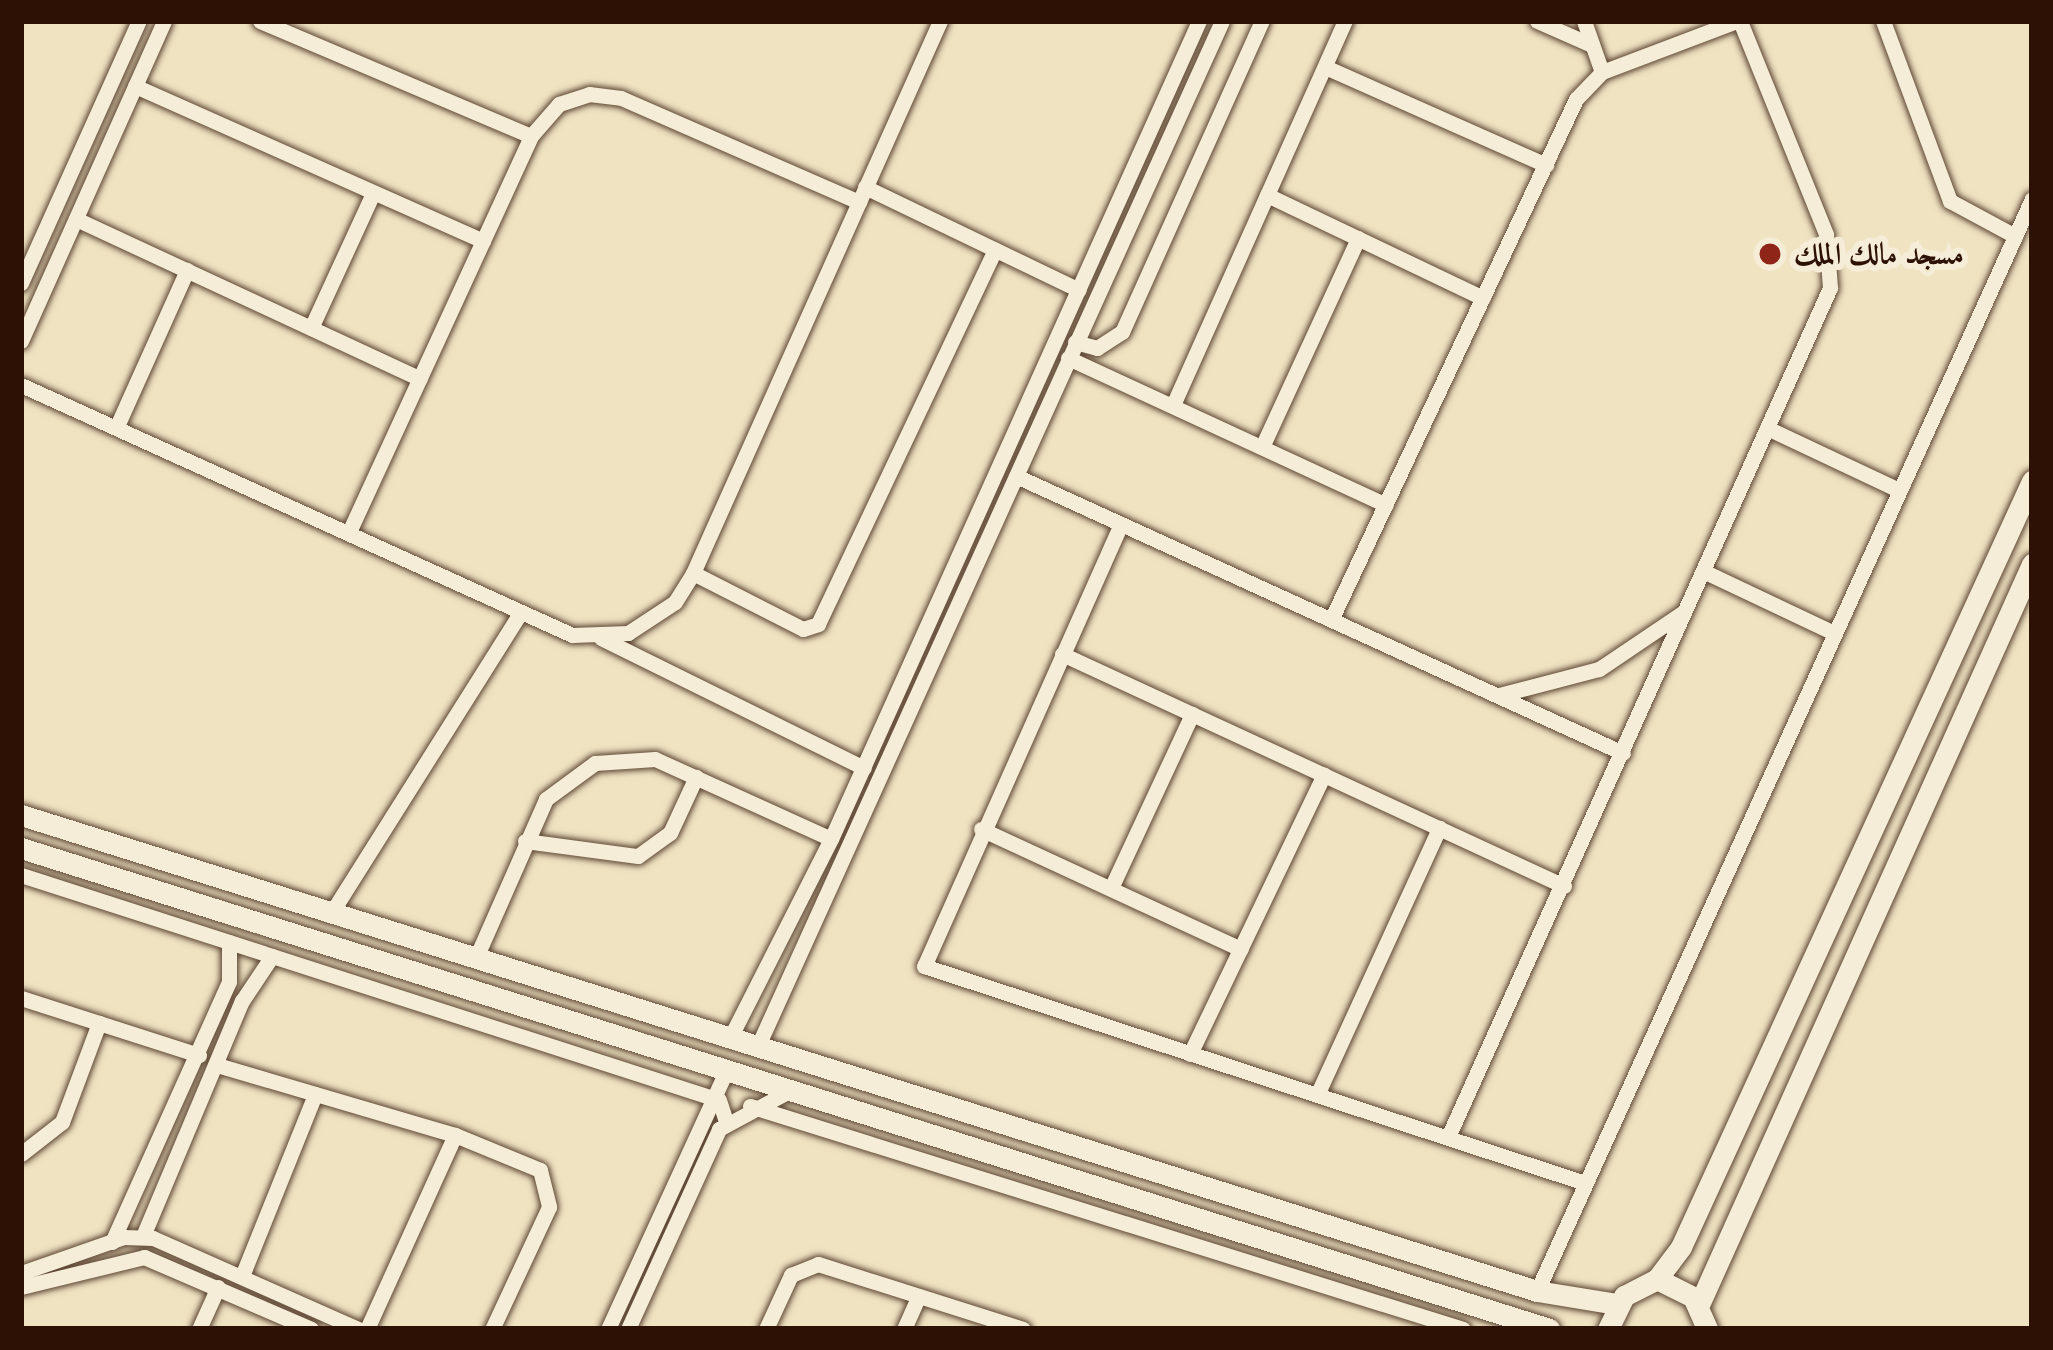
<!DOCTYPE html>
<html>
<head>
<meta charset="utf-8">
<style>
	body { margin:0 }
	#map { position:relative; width:2053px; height:1350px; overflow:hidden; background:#f0e3c2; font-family:"Libre Caslon Text",Amiri,serif }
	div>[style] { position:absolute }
	.roads { filter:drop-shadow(0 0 3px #5d4634) drop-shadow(0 0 3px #5d4634) }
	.street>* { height:15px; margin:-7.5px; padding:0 7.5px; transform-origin:7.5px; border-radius:7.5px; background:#f5edd7 }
	.secondary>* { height:21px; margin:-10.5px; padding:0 10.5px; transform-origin:10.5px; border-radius:10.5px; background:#f5edd7 }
	.dots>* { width:33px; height:33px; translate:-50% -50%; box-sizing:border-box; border:6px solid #f5edd7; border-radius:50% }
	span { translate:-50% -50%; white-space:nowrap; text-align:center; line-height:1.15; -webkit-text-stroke:12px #f5edd7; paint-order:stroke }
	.poi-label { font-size:30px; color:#2c1104; font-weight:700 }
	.left { translate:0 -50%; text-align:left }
	.frame { position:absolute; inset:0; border:24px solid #2c1104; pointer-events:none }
</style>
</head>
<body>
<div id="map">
	<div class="roads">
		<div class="street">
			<div style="left:260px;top:21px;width:294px;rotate:23deg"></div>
			<div style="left:1537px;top:21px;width:60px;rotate:23.6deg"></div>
			<div style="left:1584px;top:21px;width:54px;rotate:70.6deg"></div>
			<div style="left:1883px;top:21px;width:192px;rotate:69.6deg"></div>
			<div style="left:1950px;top:201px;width:74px;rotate:28.3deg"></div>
			<div style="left:1325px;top:67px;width:242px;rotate:23.9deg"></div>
			<div style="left:135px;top:86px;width:381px;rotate:24deg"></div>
			<div style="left:865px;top:187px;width:237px;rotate:25.7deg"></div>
			<div style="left:1267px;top:195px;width:239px;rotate:25.5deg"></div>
			<div style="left:76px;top:219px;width:379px;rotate:24.9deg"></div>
			<div style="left:21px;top:283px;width:287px;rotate:-65.8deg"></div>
			<div style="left:311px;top:328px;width:149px;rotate:-65.3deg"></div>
			<div style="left:21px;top:341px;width:350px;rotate:-65.9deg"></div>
			<div style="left:1075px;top:342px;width:23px;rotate:15deg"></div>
			<div style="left:1097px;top:348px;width:30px;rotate:-33deg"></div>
			<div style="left:1122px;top:332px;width:341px;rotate:-65.8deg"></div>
			<div style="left:1068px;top:358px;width:350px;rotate:24.8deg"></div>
			<div style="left:21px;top:385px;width:605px;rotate:24.4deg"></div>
			<div style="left:572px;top:635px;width:56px;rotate:-2deg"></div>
			<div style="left:628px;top:633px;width:56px;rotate:-33.4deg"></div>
			<div style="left:675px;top:602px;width:34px;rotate:-58deg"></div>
			<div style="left:693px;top:573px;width:605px;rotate:-65.89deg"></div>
			<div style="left:1173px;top:405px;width:421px;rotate:-65.9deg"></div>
			<div style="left:117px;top:426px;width:171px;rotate:-65.8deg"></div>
			<div style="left:1767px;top:428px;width:146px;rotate:25.2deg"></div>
			<div style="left:1262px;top:447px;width:230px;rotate:-65.3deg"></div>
			<div style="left:1016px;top:476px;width:667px;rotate:24.53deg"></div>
			<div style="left:1121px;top:524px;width:484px;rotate:114deg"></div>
			<div style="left:924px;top:966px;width:696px;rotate:18.17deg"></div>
			<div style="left:349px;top:532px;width:436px;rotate:-65.3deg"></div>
			<div style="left:531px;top:136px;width:43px;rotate:-48.8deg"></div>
			<div style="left:559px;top:104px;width:32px;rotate:-18deg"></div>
			<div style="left:589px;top:94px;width:32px;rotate:7deg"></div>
			<div style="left:621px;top:98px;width:260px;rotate:23.6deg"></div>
			<div style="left:1703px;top:571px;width:145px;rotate:25.3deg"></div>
			<div style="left:693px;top:573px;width:123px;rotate:27deg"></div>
			<div style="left:803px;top:629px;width:16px;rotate:-18deg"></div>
			<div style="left:818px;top:624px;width:414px;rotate:-64.7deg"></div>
			<div style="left:1331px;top:620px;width:576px;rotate:-64.81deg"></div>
			<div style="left:1576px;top:99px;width:37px;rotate:-46deg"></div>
			<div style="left:1602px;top:72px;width:144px;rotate:-20.7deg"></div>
			<div style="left:601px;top:638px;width:293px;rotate:26.3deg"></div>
			<div style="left:1062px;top:654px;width:553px;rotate:24.8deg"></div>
			<div style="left:1499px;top:695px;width:103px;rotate:-14.6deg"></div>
			<div style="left:1599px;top:669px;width:100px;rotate:-34deg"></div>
			<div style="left:981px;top:829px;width:286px;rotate:24.8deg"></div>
			<div style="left:525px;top:841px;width:114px;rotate:7.6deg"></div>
			<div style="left:638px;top:856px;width:39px;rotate:-36deg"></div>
			<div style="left:670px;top:833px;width:62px;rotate:-65.1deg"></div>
			<div style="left:21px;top:875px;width:733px;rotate:17.87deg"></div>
			<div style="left:719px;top:1100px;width:22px;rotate:72deg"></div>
			<div style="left:1111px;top:888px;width:192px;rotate:-65deg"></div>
			<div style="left:330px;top:915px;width:357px;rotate:-57.8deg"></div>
			<div style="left:475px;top:960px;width:176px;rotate:-66.2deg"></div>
			<div style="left:546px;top:799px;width:61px;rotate:-36.3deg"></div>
			<div style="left:595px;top:763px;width:60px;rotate:-3.8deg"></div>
			<div style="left:655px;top:759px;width:193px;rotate:24.4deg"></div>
			<div style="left:21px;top:998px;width:187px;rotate:17.8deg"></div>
			<div style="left:729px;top:1040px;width:225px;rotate:-63.1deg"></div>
			<div style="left:831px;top:839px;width:897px;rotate:-65.78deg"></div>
			<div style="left:757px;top:1048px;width:1127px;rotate:-65.64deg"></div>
			<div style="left:1190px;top:1054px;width:310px;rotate:-64.4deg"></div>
			<div style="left:217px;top:1065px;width:248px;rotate:16.4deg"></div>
			<div style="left:455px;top:1135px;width:92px;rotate:22.4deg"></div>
			<div style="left:540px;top:1170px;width:38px;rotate:76deg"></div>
			<div style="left:549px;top:1207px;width:135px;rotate:115deg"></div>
			<div style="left:1317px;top:1095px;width:294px;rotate:-65.4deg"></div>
			<div style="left:750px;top:1106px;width:747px;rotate:17.37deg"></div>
			<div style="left:1448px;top:1137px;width:931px;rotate:-65.78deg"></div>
			<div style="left:1830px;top:288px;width:54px;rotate:-94.2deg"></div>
			<div style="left:1826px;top:234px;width:230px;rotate:-112deg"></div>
			<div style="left:21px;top:1154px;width:52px;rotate:-38deg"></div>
			<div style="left:62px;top:1122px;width:106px;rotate:-69.5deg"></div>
			<div style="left:143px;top:1236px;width:255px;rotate:-67.2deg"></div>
			<div style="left:242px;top:1001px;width:54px;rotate:-56.3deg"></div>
			<div style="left:112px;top:1242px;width:285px;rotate:-65.8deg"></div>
			<div style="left:229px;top:982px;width:40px;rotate:-90deg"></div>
			<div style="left:21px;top:1273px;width:109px;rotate:-19.3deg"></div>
			<div style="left:124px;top:1237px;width:29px;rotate:2deg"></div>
			<div style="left:153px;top:1238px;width:224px;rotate:23.9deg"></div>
			<div style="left:242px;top:1276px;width:196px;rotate:-68.1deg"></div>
			<div style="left:21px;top:1287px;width:127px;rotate:-13.7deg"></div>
			<div style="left:144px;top:1257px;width:182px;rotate:23.3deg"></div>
			<div style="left:1537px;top:1291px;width:1199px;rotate:-65.62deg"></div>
			<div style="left:199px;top:1329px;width:46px;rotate:-65.7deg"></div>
			<div style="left:367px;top:1329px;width:213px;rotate:-65.6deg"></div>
			<div style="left:608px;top:1329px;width:284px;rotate:-65.4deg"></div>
			<div style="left:628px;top:1329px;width:220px;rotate:-65.5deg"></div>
			<div style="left:719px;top:1129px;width:82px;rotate:-28.4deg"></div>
			<div style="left:766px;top:1329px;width:60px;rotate:-65.2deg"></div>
			<div style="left:791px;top:1275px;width:29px;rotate:-22deg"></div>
			<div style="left:818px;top:1264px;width:215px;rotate:17.6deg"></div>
			<div style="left:904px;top:1329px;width:36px;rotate:-66deg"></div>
		</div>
		<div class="secondary">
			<div style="left:21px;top:815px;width:1589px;rotate:17.43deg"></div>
			<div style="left:1537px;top:1291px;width:80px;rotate:9.3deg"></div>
			<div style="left:21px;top:848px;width:1602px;rotate:17.47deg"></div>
			<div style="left:1657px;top:1279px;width:40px;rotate:-53deg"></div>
			<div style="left:1681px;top:1247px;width:843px;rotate:-65.38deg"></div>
			<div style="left:1698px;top:1307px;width:815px;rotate:-65.79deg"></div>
			<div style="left:1608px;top:1329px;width:37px;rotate:-64deg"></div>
			<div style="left:1624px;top:1296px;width:37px;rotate:-27deg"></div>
			<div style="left:1657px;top:1279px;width:40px;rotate:26.6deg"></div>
			<div style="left:1693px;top:1297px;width:35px;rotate:66deg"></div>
		</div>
	</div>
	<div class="dots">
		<div style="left:1770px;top:254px;background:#8f2418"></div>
	</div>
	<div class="poi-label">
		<span class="left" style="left:1794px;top:254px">مسجد مالك الملك</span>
	</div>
	<div class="frame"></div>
</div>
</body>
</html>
